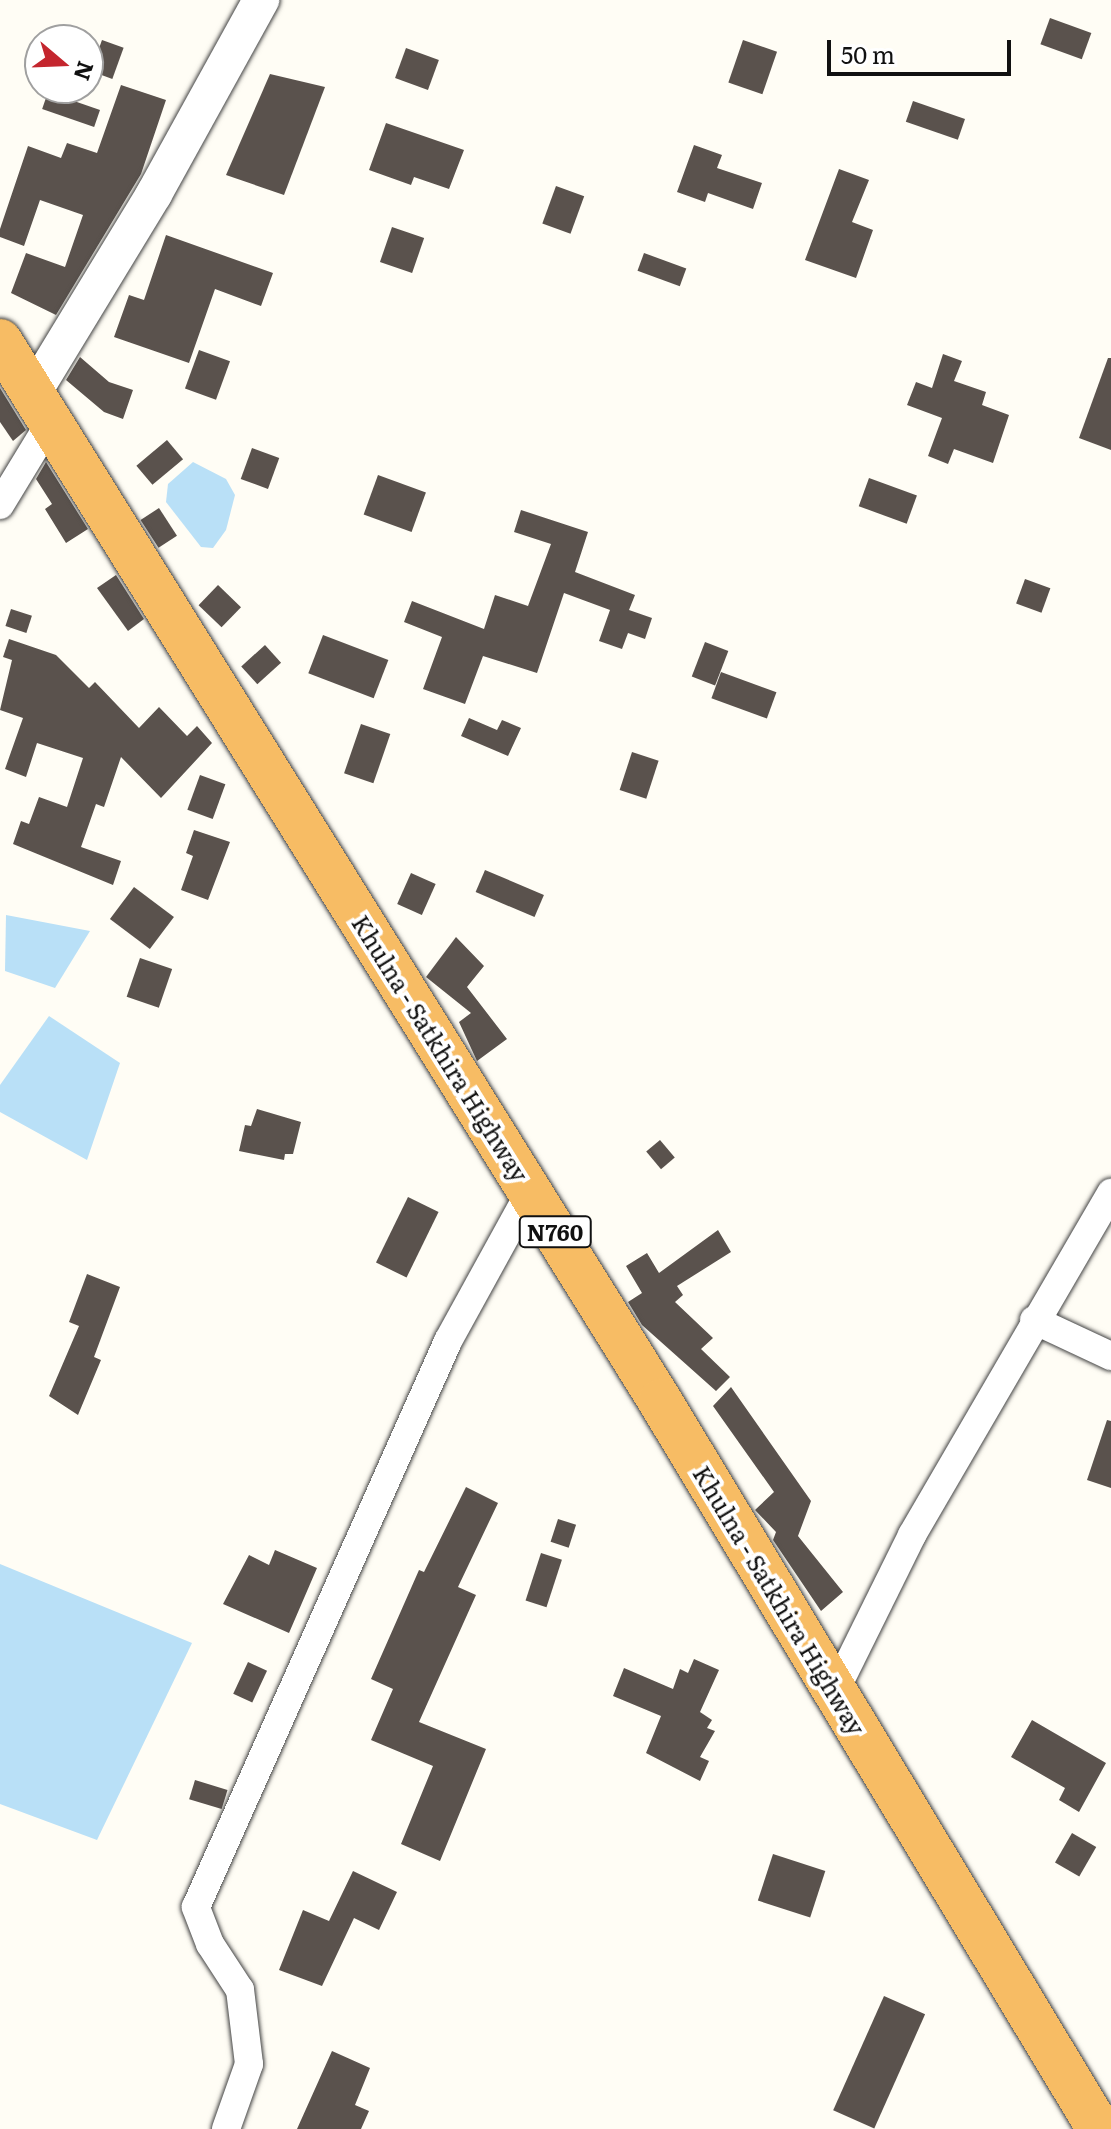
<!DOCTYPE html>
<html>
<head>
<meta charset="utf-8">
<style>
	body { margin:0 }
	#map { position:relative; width:1111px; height:2129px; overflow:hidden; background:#fffdf5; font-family:Literata,serif }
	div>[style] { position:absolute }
	.water>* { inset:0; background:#b9e0f7 }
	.building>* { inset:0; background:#5a524d; transform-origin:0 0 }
	.roads { filter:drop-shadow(0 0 2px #444) drop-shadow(0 0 2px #444) }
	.minor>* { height:28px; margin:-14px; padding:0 14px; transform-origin:14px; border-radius:14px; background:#fff }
	.tertiary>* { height:36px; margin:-18px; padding:0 18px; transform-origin:18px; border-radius:18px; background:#fff }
	.trunk>* { height:44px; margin:-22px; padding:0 22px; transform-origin:22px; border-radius:22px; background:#f7bc64 }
	span { translate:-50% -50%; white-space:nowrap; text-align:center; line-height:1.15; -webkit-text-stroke:8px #fff; paint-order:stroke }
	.shield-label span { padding:2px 6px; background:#fff; border:2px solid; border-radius:6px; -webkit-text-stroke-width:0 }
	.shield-label { font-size:22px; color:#111; font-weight:700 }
	.street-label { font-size:24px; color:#111 }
	.north { position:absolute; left:24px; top:24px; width:80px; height:80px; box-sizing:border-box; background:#fff; border:2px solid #a0a0a0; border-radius:50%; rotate:109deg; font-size:22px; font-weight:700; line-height:32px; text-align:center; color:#111 }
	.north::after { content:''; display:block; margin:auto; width:28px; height:36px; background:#c4262e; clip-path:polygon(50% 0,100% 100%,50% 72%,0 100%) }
	.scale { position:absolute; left:827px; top:40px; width:184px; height:36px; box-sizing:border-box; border:4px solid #111; border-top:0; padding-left:10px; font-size:24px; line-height:28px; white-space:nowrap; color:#111; -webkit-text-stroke:6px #fff; paint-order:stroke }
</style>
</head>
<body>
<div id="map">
	<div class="water">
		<div style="clip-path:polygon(193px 462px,226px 479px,235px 495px,226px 530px,213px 548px,201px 547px,166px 502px,168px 484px)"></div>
		<div style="clip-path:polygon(6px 915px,90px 931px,55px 988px,5px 971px)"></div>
		<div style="clip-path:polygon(49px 1016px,120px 1063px,87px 1160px,0 1112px,0 1085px)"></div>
		<div style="clip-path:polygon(0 1564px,192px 1643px,97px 1840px,0 1804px)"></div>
	</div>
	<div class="building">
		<div style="left:1050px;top:18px;width:44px;height:28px;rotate:20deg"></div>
		<div style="left:102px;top:40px;width:23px;height:33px;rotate:20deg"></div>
		<div style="left:743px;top:40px;width:36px;height:45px;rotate:19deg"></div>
		<div style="left:406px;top:48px;width:35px;height:32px;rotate:20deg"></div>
		<div style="clip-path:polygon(270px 74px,325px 87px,284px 195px,226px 175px)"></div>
		<div style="clip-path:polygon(121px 85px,166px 100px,141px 174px,56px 315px,11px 293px,26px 253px,65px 267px,83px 215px,40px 200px,24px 246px,0 237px,0 229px,28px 146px,61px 158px,67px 143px,97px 153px)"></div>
		<div style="left:48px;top:92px;width:55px;height:18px;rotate:19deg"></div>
		<div style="left:913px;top:101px;width:55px;height:22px;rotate:19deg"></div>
		<div style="clip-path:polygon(386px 123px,464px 150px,449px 189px,414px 177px,411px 185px,369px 170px)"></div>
		<div style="clip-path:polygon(694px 145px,722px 155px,717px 168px,762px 183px,753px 209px,708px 193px,705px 202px,677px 192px)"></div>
		<div style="clip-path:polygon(839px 169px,869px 180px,852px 222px,873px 230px,856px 278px,805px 260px)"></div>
		<div style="left:556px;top:186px;width:30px;height:40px;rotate:20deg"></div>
		<div style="left:392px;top:227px;width:34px;height:37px;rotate:19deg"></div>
		<div style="clip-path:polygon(166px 235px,273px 273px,261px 306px,215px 289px,189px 363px,114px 337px,129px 295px,144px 300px)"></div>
		<div style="left:644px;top:253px;width:45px;height:19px;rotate:20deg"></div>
		<div style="left:199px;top:350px;width:33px;height:41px;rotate:20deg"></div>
		<div style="clip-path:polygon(943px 354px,962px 361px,954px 381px,986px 392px,982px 405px,1009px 415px,993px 463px,954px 449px,948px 464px,928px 456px,942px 418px,907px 405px,916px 382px,932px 388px)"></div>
		<div style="clip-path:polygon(80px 357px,109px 382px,133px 390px,123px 419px,104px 412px,66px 380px)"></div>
		<div style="clip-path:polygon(1108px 358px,1111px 358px,1111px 450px,1079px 438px)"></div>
		<div style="clip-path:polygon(0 388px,26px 430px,13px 441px,0 422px)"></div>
		<div style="left:167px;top:440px;width:25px;height:40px;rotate:50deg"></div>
		<div style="left:252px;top:448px;width:29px;height:33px;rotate:20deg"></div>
		<div style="clip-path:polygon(46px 462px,88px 529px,66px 543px,45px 509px,52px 504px,36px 479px)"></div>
		<div style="left:378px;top:475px;width:51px;height:42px;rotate:20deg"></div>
		<div style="left:869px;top:478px;width:51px;height:30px;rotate:20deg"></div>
		<div style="left:159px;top:508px;width:33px;height:22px;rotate:57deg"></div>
		<div style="clip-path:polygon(521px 510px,588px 532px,575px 572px,635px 595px,629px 610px,652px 618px,645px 639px,628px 633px,622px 649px,599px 641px,610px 610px,564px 593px,537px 673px,483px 656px,465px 704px,423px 689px,442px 637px,404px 622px,412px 601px,484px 629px,495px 595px,528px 606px,551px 544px,514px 532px)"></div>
		<div style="clip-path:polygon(116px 575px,144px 619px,128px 631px,97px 588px)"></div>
		<div style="left:1025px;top:579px;width:27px;height:26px;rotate:20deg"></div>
		<div style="left:218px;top:585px;width:32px;height:28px;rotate:44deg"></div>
		<div style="left:11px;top:609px;width:22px;height:18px;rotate:18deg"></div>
		<div style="left:323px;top:635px;width:70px;height:41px;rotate:21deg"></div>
		<div style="clip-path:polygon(9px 639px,56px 655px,89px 688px,95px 682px,139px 728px,159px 707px,187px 736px,197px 726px,212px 743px,161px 798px,121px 757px,104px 807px,96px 804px,81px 847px,121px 861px,113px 885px,13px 844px,21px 821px,29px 824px,39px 797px,67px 807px,83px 758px,37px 743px,26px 777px,5px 769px,23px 718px,0 710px,12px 660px,3px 657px)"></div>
		<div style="left:705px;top:642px;width:25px;height:37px;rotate:21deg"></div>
		<div style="left:265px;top:645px;width:24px;height:32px;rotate:48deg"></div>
		<div style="left:721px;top:672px;width:59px;height:28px;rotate:20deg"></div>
		<div style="clip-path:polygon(469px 718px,497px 730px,502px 720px,521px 728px,508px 756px,461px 736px)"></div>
		<div style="left:361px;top:724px;width:31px;height:52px;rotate:19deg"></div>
		<div style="left:632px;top:752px;width:28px;height:40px;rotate:18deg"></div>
		<div style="left:200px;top:775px;width:27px;height:37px;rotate:20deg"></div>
		<div style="clip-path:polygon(194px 830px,230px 842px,208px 900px,181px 890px,193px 856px,186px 853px)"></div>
		<div style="left:485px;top:870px;width:64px;height:24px;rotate:23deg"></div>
		<div style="left:411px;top:873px;width:27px;height:34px;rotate:24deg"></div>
		<div style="left:134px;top:887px;width:50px;height:40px;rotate:37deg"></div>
		<div style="clip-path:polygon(456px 937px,484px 966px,467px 987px,507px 1039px,477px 1061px,459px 1022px,471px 1013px,426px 977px)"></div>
		<div style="left:140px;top:958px;width:34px;height:41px;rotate:19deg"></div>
		<div style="clip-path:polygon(257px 1109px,301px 1122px,293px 1154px,285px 1154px,284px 1160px,239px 1151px,245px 1125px,251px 1126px)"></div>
		<div style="left:660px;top:1140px;width:23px;height:18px;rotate:50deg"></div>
		<div style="left:408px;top:1197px;width:34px;height:73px;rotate:26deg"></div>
		<div style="clip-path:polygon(718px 1230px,731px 1252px,677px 1286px,683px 1295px,675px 1302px,713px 1338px,701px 1349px,730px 1377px,716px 1391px,642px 1325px,628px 1302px,642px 1293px,626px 1266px,647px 1253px,659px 1273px)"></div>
		<div style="clip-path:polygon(87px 1274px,120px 1287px,94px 1357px,101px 1360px,78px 1415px,49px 1396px,79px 1326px,69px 1322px)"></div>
		<div style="clip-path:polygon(731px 1387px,811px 1501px,798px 1536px,843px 1592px,821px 1611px,773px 1540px,776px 1532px,755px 1510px,774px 1492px,713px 1406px)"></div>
		<div style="clip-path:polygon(1107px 1420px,1111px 1421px,1111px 1488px,1087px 1480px)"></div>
		<div style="clip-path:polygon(466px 1487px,498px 1503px,458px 1587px,476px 1595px,419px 1722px,486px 1749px,440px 1861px,401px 1844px,433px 1766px,371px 1740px,393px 1689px,371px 1679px,419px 1570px,424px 1572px)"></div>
		<div style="left:558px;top:1519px;width:19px;height:24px;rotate:18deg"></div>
		<div style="clip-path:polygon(275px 1550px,317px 1568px,289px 1633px,223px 1604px,249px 1555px,269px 1565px)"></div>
		<div style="left:541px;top:1553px;width:22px;height:50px;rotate:18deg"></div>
		<div style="clip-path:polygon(694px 1659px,719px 1670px,700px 1712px,712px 1720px,707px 1728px,715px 1731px,700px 1757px,709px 1761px,700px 1781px,646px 1753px,661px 1716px,613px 1696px,624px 1668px,673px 1689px,680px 1669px,688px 1673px)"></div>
		<div style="left:248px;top:1662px;width:21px;height:35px;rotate:25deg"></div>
		<div style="clip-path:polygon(1032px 1720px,1106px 1763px,1079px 1812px,1059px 1800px,1065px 1788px,1011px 1757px)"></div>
		<div style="left:195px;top:1780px;width:34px;height:20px;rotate:17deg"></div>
		<div style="left:1072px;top:1833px;width:28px;height:34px;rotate:30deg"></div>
		<div style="left:773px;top:1854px;width:55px;height:49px;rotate:18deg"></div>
		<div style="clip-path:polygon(353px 1871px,397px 1892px,379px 1930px,354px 1918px,322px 1986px,279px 1970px,303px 1910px,329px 1921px)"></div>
		<div style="left:884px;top:1996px;width:45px;height:125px;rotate:24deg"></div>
		<div style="clip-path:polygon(332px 2051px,370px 2068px,355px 2105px,369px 2111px,361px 2129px,297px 2129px)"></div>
	</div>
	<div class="roads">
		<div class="minor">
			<div style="left:0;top:505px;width:98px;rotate:-58.7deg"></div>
			<div style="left:1034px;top:1320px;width:85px;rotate:25.1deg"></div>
			<div style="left:835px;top:1691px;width:174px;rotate:-63.7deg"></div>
			<div style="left:912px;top:1535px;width:396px;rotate:-59.8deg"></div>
			<div style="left:226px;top:2129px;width:69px;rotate:-70.5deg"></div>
			<div style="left:249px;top:2064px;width:75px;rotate:-96.9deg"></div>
			<div style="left:240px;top:1990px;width:55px;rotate:-123.1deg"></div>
			<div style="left:210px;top:1944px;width:40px;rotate:-111deg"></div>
			<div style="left:196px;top:1907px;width:620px;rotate:-66deg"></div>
			<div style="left:448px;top:1341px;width:170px;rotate:-61.2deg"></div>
		</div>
		<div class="tertiary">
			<div style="left:33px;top:393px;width:233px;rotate:-58.7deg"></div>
			<div style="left:154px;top:194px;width:222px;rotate:-61.1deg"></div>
		</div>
		<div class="trunk">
			<div style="left:0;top:341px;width:1249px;rotate:58.09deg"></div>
			<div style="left:660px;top:1401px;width:850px;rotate:58.91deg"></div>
		</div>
	</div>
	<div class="shield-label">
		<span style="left:555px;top:1232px">N760</span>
	</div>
	<div class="street-label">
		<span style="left:441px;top:1048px;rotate:58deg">Khulna - Satkhira Highway</span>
		<span style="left:780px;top:1600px;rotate:59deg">Khulna - Satkhira Highway</span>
	</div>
	<div class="north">N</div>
	<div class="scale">50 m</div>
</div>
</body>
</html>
